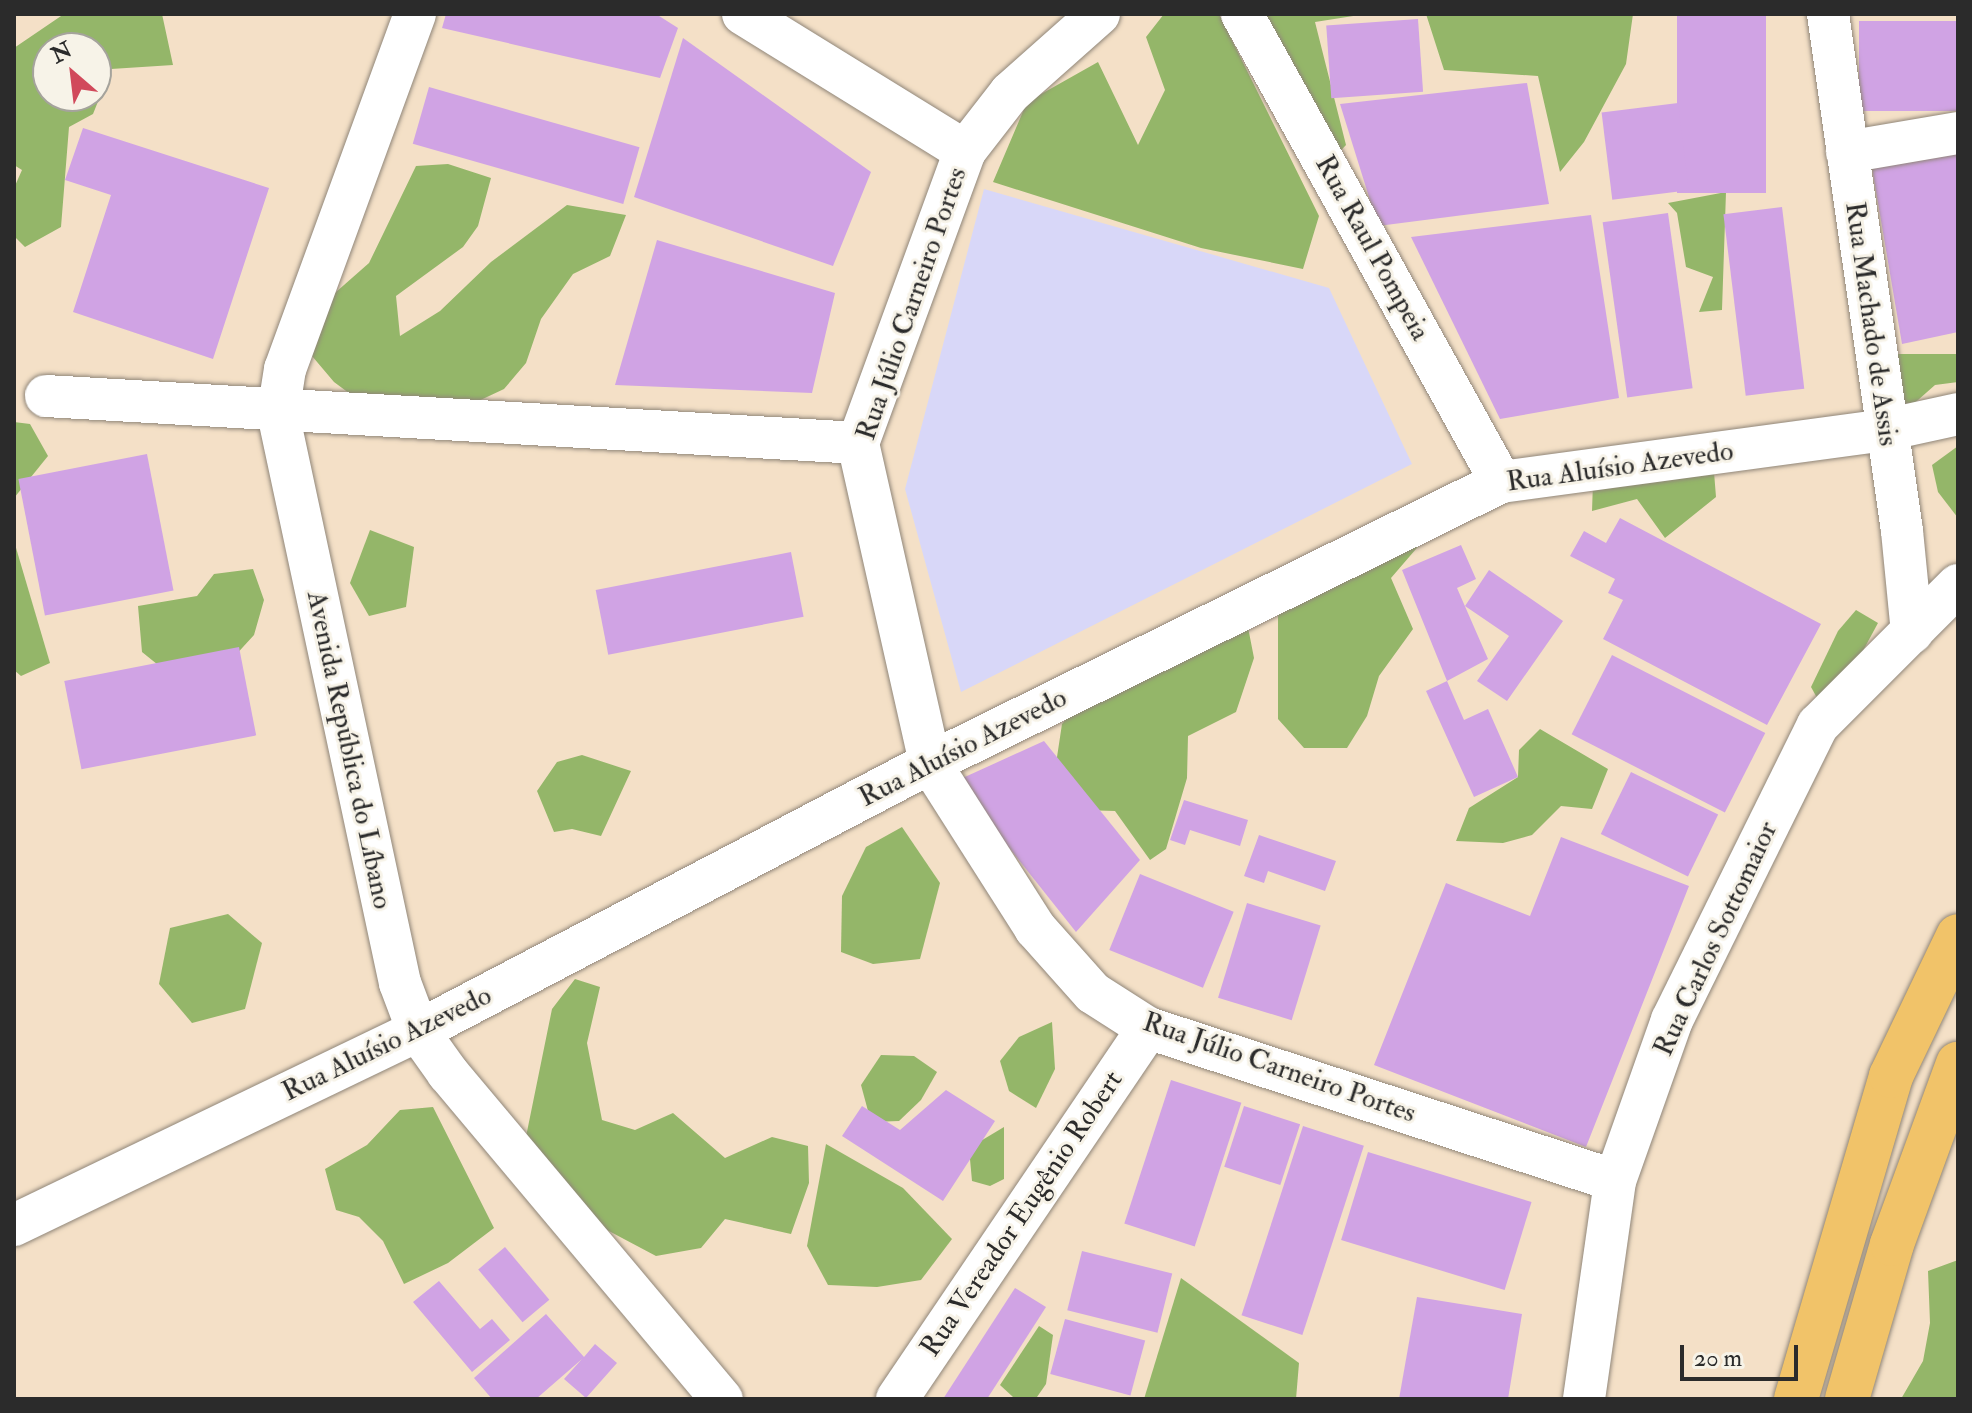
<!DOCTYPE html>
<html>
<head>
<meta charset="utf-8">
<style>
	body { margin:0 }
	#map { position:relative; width:1972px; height:1413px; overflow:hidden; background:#f4e0c7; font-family:"IM FELL Double Pica",serif }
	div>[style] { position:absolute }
	.built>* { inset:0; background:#d8d7f8 }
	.forest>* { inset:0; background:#94b669 }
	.building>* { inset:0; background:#d0a3e4; transform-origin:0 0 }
	.roads { filter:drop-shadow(0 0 2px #908679) drop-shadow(0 0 2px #908679) }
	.minor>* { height:42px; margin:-21px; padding:0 21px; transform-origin:21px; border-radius:21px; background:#fff }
	.highway>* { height:44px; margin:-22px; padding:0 22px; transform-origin:22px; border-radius:22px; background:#f1c369 }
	span { translate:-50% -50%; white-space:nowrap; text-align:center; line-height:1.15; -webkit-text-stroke:6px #f7f3e8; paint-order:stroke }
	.street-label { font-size:28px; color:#2b2b2b }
	.frame { position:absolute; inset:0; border:16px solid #2b2b2b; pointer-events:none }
	.north { position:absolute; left:32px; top:32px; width:80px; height:80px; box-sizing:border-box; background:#f7f3e8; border:2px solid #a5a39c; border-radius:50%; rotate:332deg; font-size:22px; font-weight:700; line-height:32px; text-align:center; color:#2b2b2b }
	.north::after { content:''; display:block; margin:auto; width:28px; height:36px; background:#d1495b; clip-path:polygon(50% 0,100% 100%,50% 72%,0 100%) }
	.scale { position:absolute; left:1680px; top:1345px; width:118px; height:36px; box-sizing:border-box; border:4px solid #2b2b2b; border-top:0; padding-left:10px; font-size:24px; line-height:28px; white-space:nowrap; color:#2b2b2b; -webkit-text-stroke:6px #f7f3e8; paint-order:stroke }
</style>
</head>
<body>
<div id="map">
	<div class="built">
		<div style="clip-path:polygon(984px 189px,1329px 288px,1412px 464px,961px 692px,905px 489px)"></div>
	</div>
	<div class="forest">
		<div style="clip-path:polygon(evenodd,64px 14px,162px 14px,173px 65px,111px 69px,93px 114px,69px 127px,61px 227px,25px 247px,14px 236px,14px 188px,22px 170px,14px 165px,14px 48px,64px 14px,48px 48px,96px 48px,96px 96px,48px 96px,48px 48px)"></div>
		<div style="clip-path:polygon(1164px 14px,1219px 14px,1319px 216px,1303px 269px,1201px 248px,993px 182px,1027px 102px,1098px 62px,1138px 145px,1165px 90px,1146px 37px)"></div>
		<div style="clip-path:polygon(1262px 14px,1366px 14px,1315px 22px,1346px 145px,1329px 163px)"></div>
		<div style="clip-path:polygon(1426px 14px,1633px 14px,1626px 64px,1584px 142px,1560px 172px,1538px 76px,1444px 70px)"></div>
		<div style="clip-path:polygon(448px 164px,491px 178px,478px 226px,463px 247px,396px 296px,400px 336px,440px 311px,491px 262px,567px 205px,626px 215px,610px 256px,573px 274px,541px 319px,526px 363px,504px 389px,438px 420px,361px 402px,334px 382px,301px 343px,319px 307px,369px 263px,416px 166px)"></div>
		<div style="clip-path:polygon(1726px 192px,1722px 310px,1699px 312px,1713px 277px,1686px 267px,1677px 213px,1668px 203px)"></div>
		<div style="clip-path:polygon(1882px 354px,1958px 354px,1958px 382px,1935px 385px,1892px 423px)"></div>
		<div style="clip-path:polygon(14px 422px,30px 424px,48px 456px,14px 498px)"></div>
		<div style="clip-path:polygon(1958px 446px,1958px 518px,1938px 492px,1932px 465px)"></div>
		<div style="clip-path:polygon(1714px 472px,1716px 497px,1665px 538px,1637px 499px,1592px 511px,1593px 482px)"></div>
		<div style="clip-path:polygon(370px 530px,414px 547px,406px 607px,369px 616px,350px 583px)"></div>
		<div style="clip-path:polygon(14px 541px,50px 663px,21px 676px,14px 670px)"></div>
		<div style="clip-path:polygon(1422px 542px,1391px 578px,1413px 629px,1379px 676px,1367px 716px,1347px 748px,1304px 748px,1278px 719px,1278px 602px)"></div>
		<div style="clip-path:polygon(253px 569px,264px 600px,254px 635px,221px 671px,173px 677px,142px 652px,138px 606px,197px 596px,214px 574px)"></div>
		<div style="clip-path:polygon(1856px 610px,1878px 623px,1851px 673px,1821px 705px,1811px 687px,1838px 631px)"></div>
		<div style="clip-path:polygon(1246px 617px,1254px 658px,1236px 712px,1188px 736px,1187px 778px,1166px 849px,1150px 860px,1115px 811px,1081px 810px,1054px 777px,1062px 724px,1085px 697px)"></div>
		<div style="clip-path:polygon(1540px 729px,1608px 769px,1592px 809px,1561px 806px,1532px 835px,1503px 843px,1456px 841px,1469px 808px,1518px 777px,1519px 750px)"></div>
		<div style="clip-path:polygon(582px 755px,631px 771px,601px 836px,572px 829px,554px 832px,537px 791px,557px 762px)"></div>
		<div style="clip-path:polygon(902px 827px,940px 883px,920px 959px,873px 964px,841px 952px,842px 896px,866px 847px)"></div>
		<div style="clip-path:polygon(228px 914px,262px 943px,245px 1009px,192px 1023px,159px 984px,170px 928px)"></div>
		<div style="clip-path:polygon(575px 979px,600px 987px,587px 1043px,602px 1120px,635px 1130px,673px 1113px,725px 1158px,772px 1137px,808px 1146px,809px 1183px,791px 1234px,725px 1219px,701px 1248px,656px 1256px,556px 1203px,519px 1171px,552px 1009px)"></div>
		<div style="clip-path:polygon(1052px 1022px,1055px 1069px,1036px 1108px,1009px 1091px,1000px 1061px,1019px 1037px)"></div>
		<div style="clip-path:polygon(881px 1055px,914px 1056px,937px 1072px,921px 1100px,899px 1121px,871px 1122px,861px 1085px)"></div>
		<div style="clip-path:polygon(433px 1107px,494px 1228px,448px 1263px,404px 1284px,383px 1241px,359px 1217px,336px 1210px,325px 1169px,367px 1145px,400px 1110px)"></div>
		<div style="clip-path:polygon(1004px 1127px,1004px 1179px,990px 1186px,972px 1181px,969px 1148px)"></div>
		<div style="clip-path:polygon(826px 1144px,903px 1188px,952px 1239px,921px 1280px,877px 1287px,828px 1285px,807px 1246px)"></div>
		<div style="clip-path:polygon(1958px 1260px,1958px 1399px,1901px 1399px,1923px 1361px,1930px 1323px,1928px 1271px)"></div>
		<div style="clip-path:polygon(1181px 1278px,1299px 1363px,1296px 1399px,1144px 1399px)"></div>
		<div style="clip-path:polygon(1039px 1326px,1053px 1335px,1046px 1384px,1037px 1397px,1013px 1397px,1000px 1385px)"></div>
	</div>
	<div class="building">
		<div style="clip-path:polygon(446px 14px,656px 14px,678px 28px,660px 78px,442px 28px)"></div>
		<div style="left:1677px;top:14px;width:89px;height:179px"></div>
		<div style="left:1418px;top:19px;width:73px;height:92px;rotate:86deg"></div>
		<div style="left:1958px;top:21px;width:90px;height:99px;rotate:90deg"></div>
		<div style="clip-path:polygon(683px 38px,871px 172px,833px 266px,634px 197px)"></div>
		<div style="clip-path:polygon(1527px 83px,1549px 204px,1378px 226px,1340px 104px)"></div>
		<div style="left:429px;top:87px;width:219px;height:59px;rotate:16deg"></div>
		<div style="left:1678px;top:103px;width:88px;height:77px;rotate:83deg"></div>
		<div style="clip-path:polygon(83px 128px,269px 188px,213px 359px,73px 312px,111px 195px,65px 180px)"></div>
		<div style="clip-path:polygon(1958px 145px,1958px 332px,1902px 344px,1871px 162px)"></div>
		<div style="left:1782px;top:207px;width:183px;height:59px;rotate:83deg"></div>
		<div style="left:1668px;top:213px;width:177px;height:66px;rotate:82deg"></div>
		<div style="clip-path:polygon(1591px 215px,1619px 398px,1500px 419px,1411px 237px)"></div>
		<div style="clip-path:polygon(657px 240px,835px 293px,812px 393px,615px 385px)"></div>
		<div style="left:147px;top:454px;width:139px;height:131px;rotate:79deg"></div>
		<div style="clip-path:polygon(1620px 518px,1821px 624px,1767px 725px,1603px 639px,1623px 600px,1608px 593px,1615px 579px,1570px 556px,1584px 531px,1606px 543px)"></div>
		<div style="clip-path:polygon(1461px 545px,1476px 579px,1457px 588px,1488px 659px,1447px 681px,1402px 570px)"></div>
		<div style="left:791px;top:552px;width:66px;height:199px;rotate:79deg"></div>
		<div style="clip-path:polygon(1489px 570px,1563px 621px,1507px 701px,1477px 681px,1509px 636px,1465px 606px)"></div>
		<div style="left:239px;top:647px;width:90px;height:178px;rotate:79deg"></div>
		<div style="left:1612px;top:655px;width:172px;height:89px;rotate:27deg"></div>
		<div style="clip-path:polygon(1447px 681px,1464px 720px,1488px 709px,1518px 777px,1474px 797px,1426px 691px)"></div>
		<div style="clip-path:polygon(1044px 741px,1140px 860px,1076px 932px,956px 781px)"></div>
		<div style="left:1631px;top:772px;width:97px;height:69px;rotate:26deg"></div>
		<div style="clip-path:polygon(1184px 800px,1248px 820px,1240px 846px,1190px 830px,1185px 845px,1170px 840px)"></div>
		<div style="clip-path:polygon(1259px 835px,1336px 861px,1325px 891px,1268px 871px,1264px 883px,1244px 876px)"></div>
		<div style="clip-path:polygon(1561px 837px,1689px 886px,1586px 1147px,1374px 1065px,1446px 883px,1530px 916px)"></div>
		<div style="left:1140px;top:874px;width:101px;height:82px;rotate:22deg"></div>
		<div style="left:1247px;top:903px;width:77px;height:99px;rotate:17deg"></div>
		<div style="left:1171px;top:1080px;width:74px;height:151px;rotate:18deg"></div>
		<div style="clip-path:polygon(946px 1090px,995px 1121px,943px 1201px,842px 1136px,862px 1106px,900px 1130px)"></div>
		<div style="left:1244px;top:1106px;width:59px;height:64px;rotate:18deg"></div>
		<div style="left:1303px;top:1126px;width:64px;height:199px;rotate:18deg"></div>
		<div style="left:1368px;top:1152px;width:171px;height:92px;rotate:17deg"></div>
		<div style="left:505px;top:1247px;width:69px;height:35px;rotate:50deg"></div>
		<div style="left:1082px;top:1251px;width:93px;height:61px;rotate:14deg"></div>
		<div style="clip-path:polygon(439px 1281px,480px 1329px,492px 1319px,510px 1340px,472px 1372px,413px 1302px)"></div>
		<div style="clip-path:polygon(1015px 1288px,1046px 1307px,987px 1399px,943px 1399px)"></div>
		<div style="clip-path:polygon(1417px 1297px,1522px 1314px,1508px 1399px,1399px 1399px)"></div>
		<div style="clip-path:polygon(546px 1314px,584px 1357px,595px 1344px,617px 1363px,586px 1398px,564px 1379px,582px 1359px,536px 1399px,492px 1399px,474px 1378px)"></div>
		<div style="left:1065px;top:1319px;width:83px;height:57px;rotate:15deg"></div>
	</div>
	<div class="roads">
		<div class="minor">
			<div style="left:415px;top:14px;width:378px;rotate:110.1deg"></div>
			<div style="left:285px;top:369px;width:45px;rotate:99deg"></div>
			<div style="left:278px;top:413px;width:583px;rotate:77.92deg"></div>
			<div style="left:400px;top:983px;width:51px;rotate:69.4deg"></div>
			<div style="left:418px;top:1031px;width:52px;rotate:54.5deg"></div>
			<div style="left:448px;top:1073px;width:426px;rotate:50deg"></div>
			<div style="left:743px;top:14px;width:261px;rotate:31.7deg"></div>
			<div style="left:1099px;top:14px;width:119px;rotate:138.4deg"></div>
			<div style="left:1010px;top:93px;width:73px;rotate:127.8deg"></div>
			<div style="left:965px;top:151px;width:311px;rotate:110.1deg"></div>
			<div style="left:858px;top:443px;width:328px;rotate:77.3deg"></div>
			<div style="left:930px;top:763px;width:196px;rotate:57.5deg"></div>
			<div style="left:1035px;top:928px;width:87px;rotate:48.3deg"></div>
			<div style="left:1093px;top:993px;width:65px;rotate:32.5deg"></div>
			<div style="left:1148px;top:1028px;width:491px;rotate:18.1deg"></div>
			<div style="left:1242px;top:14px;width:535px;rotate:61.04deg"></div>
			<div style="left:1828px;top:14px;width:522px;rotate:81.85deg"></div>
			<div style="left:1902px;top:531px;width:102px;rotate:84.4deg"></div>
			<div style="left:1847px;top:152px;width:113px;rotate:-9.7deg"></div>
			<div style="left:46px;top:396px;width:813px;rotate:3.31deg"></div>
			<div style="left:14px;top:1225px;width:448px;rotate:-25.7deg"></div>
			<div style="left:418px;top:1031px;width:578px;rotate:-27.63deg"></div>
			<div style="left:930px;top:763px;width:636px;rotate:-26.2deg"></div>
			<div style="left:1501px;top:482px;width:388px;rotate:-7.7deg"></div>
			<div style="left:1885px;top:430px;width:75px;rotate:-12.4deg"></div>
			<div style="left:897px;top:1399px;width:448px;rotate:-55.9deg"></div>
			<div style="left:1584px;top:1399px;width:220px;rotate:-81.9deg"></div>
			<div style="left:1615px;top:1181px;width:171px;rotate:-70.5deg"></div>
			<div style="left:1672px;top:1020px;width:329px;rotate:-63.7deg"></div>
			<div style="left:1818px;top:725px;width:198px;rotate:-45deg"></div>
		</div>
		<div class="highway">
			<div style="left:1796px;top:1399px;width:337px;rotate:-73.6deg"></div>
			<div style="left:1891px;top:1076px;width:155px;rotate:-64.4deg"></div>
			<div style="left:1847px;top:1399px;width:161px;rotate:-73.8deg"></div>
			<div style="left:1892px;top:1244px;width:192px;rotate:-69.9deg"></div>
		</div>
	</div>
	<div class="street-label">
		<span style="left:1372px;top:248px;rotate:61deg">Rua Raul Pompeia</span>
		<span style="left:912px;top:304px;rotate:-71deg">Rua Júlio Carneiro Portes</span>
		<span style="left:1871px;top:324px;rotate:82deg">Rua Machado de Assis</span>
		<span style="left:1620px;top:467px;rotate:-8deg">Rua Aluísio Azevedo</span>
		<span style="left:963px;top:748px;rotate:-27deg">Rua Aluísio Azevedo</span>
		<span style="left:349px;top:750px;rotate:78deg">Avenida República do Líbano</span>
		<span style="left:1716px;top:939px;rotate:-65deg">Rua Carlos Sottomaior</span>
		<span style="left:387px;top:1044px;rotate:-26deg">Rua Aluísio Azevedo</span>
		<span style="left:1279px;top:1068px;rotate:19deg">Rua Júlio Carneiro Portes</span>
		<span style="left:1022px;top:1214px;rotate:-56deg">Rua Vereador Eugênio Robert</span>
	</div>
	<div class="frame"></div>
	<div class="north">N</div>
	<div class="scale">20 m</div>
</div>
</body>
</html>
